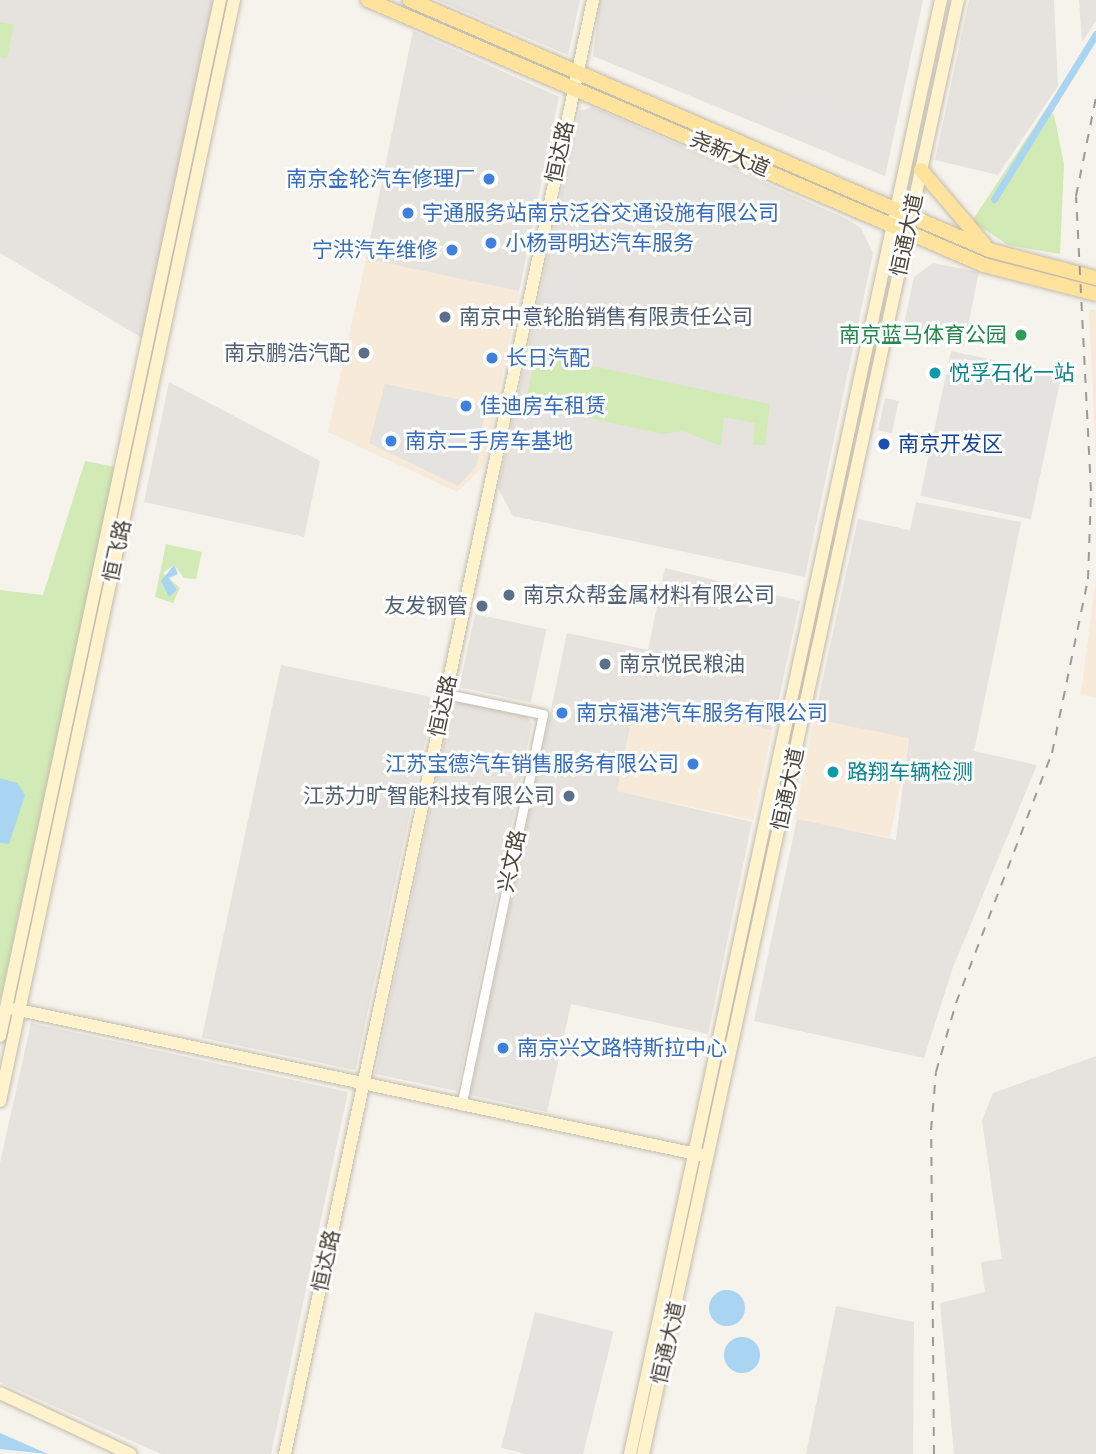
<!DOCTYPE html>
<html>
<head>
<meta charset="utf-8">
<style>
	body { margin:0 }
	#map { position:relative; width:1096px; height:1454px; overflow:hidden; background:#f6f3ec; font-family:"Roboto Condensed","Noto Sans SC",sans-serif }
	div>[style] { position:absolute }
	.commercial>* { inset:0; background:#f7ead8; transform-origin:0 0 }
	.industrial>* { inset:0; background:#e6e2dd; transform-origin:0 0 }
	.green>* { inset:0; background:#d2eab5 }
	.parking>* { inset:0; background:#e5e3e0; transform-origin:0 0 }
	.water>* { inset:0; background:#a9d4f2 }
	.round { border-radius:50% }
	.canal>* { height:7px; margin:-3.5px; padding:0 3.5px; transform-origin:3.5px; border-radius:3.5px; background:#a9d4f2 }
	.roads { filter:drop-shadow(0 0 2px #c2bbae) drop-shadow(0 0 2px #c2bbae) }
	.street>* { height:9px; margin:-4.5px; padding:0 4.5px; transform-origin:4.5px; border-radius:4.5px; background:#fff }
	.secondary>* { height:12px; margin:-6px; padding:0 6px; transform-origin:6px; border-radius:6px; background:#fff3cd }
	.primary>* { height:14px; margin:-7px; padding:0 7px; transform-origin:7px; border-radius:7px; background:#ffe39c }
	.rail>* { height:2px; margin-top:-1px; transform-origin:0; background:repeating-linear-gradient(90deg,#9a9a9a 0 9px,transparent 0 18px) }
	.dots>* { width:19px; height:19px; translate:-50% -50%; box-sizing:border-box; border:4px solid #fff; border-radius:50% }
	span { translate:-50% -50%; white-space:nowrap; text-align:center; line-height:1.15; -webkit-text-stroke:6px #fff; paint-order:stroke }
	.street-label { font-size:21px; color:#4b4439 }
	.shop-label { font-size:21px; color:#366cbe }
	.right { translate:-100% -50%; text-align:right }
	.left { translate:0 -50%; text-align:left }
	.service-label { font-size:21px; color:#4e5e75 }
	.leisure-label { font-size:21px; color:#27864d }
	.culture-label { font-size:21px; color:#0d838f }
	.transit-label { font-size:21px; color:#164399 }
</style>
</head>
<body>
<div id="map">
	<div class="commercial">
		<div style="clip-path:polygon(366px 259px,519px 291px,484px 466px,457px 492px,328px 432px)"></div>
		<div style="clip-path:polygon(1089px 310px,1096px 310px,1096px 459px,1093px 397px)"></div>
		<div style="clip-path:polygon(1096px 577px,1096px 697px,1081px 695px)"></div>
		<div style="left:635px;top:701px;width:140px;height:92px;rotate:12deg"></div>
		<div style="left:814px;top:719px;width:97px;height:102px;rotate:11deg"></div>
	</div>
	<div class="industrial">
		<div style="clip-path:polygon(0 0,215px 0,142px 338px,0 253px)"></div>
		<div style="clip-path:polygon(437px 0,580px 0,568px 55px)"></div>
		<div style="clip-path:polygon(600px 0,923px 0,885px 176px,593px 56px)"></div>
		<div style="clip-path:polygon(969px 0,1054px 0,1058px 86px,998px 175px,935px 160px)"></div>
		<div style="clip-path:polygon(1079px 0,1096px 0,1096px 21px,1082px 42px)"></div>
		<div style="clip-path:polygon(413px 31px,559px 97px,519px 291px,366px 259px)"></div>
		<div style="clip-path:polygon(593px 107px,847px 219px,861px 228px,873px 253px,805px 577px,513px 516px,498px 488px,579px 111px)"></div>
		<div style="clip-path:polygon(169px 382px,320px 461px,304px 537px,144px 502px)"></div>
		<div style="clip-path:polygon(916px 502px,1021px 522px,974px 751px,1037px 765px,953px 967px,924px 1058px,754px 1021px,797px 819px,896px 840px,909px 738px,814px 719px,858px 519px,910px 530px)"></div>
		<div style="clip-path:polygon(665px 568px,800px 601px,772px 730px,635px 701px,617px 791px,752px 822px,708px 1034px,571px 1004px,547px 1112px,470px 1095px,567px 633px,648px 650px)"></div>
		<div style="left:475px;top:614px;width:73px;height:75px;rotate:12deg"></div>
		<div style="left:281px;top:665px;width:157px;height:381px;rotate:12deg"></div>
		<div style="clip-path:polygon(459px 702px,527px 716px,532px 724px,457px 1091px,375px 1074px,452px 704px)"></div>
		<div style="clip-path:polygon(31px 1023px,348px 1092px,271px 1454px,161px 1454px,0 1382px,0 1163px)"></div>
		<div style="clip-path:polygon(1096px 1056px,1096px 1454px,954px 1454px,940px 1303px,985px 1292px,981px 1262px,1002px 1259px,982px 1120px,993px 1093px)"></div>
		<div style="clip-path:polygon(836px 1306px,914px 1322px,913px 1454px,806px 1454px)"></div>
	</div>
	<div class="green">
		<div style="clip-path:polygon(0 22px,14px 25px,7px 59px,0 57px)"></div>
		<div style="clip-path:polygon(1046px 109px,1054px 115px,1064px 164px,1060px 254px,1008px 245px,972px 221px)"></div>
		<div style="clip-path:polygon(536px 354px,770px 404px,765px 445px,753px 445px,755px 423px,724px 417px,721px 446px,683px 431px,663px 434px,525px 404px)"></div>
		<div style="clip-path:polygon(85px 461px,116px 467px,0 1001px,0 590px,43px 595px)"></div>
		<div style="clip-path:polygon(166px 544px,202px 552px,196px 579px,184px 578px,174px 565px,163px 573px,180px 588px,173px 603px,155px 597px)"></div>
	</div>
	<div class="parking">
		<div style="clip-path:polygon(787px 92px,895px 112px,884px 162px,835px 152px,757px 116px,758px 108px,770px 108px)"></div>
		<div style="clip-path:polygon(933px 263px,979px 272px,964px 346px,902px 333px,914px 277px)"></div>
		<div style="clip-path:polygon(557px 273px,575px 277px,564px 328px,539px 323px,547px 283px,555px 284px)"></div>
		<div style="clip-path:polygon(810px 337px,851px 346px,842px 385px,823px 381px,827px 361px,806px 356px)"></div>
		<div style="left:951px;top:351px;width:113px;height:148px;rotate:12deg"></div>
		<div style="clip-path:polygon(385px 384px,485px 405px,477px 465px,458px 486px,369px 443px)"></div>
		<div style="left:885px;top:398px;width:14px;height:33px;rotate:12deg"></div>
		<div style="left:535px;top:1312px;width:81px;height:140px;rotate:14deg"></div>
	</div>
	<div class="water">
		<div style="clip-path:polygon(174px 565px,178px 574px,169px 578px,177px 590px,169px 597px,161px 581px)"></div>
		<div style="clip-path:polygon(0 778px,17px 783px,25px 795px,9px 844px,0 843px)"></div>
		<div class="round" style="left:709px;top:1290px;width:36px;height:36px"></div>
		<div class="round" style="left:724px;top:1337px;width:36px;height:36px"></div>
		<div style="clip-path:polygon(0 1433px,48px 1454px,0 1449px)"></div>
	</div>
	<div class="canal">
		<div style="left:994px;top:199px;width:194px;rotate:-58.3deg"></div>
	</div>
	<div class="roads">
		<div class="street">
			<div style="left:446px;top:694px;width:99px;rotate:11.7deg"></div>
			<div style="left:543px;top:714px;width:400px;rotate:101.8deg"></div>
		</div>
		<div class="secondary">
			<div style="left:14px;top:1009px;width:702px;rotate:12deg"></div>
			<div style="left:0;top:1036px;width:1059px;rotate:-78.01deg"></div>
			<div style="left:0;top:1101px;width:1126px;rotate:-78deg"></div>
			<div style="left:0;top:1393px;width:144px;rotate:25.1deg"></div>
			<div style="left:285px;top:1454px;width:1486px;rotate:-78.04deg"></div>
			<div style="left:630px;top:1454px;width:1487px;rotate:-77.93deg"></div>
			<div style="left:643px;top:1454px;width:1488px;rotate:-77.78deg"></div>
		</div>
		<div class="primary">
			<div style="left:368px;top:0;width:671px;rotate:23.28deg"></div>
			<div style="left:984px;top:265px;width:116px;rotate:14.5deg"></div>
			<div style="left:410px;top:0;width:631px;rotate:23.35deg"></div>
			<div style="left:989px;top:250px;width:111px;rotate:14.7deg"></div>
			<div style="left:921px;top:170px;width:97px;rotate:49.6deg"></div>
		</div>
	</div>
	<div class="rail">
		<div style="left:934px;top:1454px;width:324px;rotate:-90.5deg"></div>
		<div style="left:931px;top:1130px;width:58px;rotate:-85.1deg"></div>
		<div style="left:936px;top:1072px;width:72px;rotate:-73.8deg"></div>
		<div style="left:956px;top:1003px;width:268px;rotate:-69deg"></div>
		<div style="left:1052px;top:753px;width:178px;rotate:-78.3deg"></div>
		<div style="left:1088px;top:579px;width:88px;rotate:-88deg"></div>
		<div style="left:1091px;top:491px;width:295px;rotate:-92.9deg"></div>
		<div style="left:1076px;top:196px;width:100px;rotate:-78.5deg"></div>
	</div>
	<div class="dots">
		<div style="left:489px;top:179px;background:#3f7fe0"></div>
		<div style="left:408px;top:213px;background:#3f7fe0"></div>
		<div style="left:491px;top:243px;background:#3f7fe0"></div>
		<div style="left:452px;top:250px;background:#3f7fe0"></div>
		<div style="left:445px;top:317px;background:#5c6f8a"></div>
		<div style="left:1021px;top:335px;background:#2e9e5b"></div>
		<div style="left:364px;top:353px;background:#5c6f8a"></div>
		<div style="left:492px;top:358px;background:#3f7fe0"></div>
		<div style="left:935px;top:373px;background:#0f9aa8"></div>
		<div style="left:466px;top:406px;background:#3f7fe0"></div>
		<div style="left:391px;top:441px;background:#3f7fe0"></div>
		<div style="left:884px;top:444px;background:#1a4fb4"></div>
		<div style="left:509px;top:595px;background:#5c6f8a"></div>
		<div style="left:482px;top:606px;background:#5c6f8a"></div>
		<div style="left:605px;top:664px;background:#5c6f8a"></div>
		<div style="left:562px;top:713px;background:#3f7fe0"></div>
		<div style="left:693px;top:764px;background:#3f7fe0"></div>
		<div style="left:833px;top:772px;background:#0f9aa8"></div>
		<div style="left:569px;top:796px;background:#5c6f8a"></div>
		<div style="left:503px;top:1048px;background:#3f7fe0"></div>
	</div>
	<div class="street-label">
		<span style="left:560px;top:152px;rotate:-78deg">恒达路</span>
		<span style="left:730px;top:154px;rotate:23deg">尧新大道</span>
		<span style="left:907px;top:235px;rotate:-78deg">恒通大道</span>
		<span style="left:117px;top:551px;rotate:-78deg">恒飞路</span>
		<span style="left:443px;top:706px;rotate:-78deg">恒达路</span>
		<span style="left:788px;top:789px;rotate:-78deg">恒通大道</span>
		<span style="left:512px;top:861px;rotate:-78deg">兴文路</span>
		<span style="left:326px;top:1261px;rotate:-78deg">恒达路</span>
		<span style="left:668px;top:1343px;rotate:-77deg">恒通大道</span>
	</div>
	<div class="shop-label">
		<span class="right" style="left:475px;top:179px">南京金轮汽车修理厂</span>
		<span class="left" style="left:422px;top:213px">宇通服务站南京泛谷交通设施有限公司</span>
		<span class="left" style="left:505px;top:243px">小杨哥明达汽车服务</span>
		<span class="right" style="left:438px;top:250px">宁洪汽车维修</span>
		<span class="left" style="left:506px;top:358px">长日汽配</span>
		<span class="left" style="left:480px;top:406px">佳迪房车租赁</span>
		<span class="left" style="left:405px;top:441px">南京二手房车基地</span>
		<span class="left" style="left:576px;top:713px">南京福港汽车服务有限公司</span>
		<span class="right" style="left:679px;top:764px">江苏宝德汽车销售服务有限公司</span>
		<span class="left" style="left:517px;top:1048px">南京兴文路特斯拉中心</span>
	</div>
	<div class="service-label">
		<span class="left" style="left:459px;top:317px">南京中意轮胎销售有限责任公司</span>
		<span class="right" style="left:350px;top:353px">南京鹏浩汽配</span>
		<span class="left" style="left:523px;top:595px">南京众帮金属材料有限公司</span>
		<span class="right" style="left:468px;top:606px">友发钢管</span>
		<span class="left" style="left:619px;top:664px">南京悦民粮油</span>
		<span class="right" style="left:555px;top:796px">江苏力旷智能科技有限公司</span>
	</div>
	<div class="leisure-label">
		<span class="right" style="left:1007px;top:335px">南京蓝马体育公园</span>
	</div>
	<div class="culture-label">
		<span class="left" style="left:949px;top:373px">悦孚石化一站</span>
		<span class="left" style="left:847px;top:772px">路翔车辆检测</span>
	</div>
	<div class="transit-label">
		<span class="left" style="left:898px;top:444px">南京开发区</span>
	</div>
</div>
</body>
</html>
